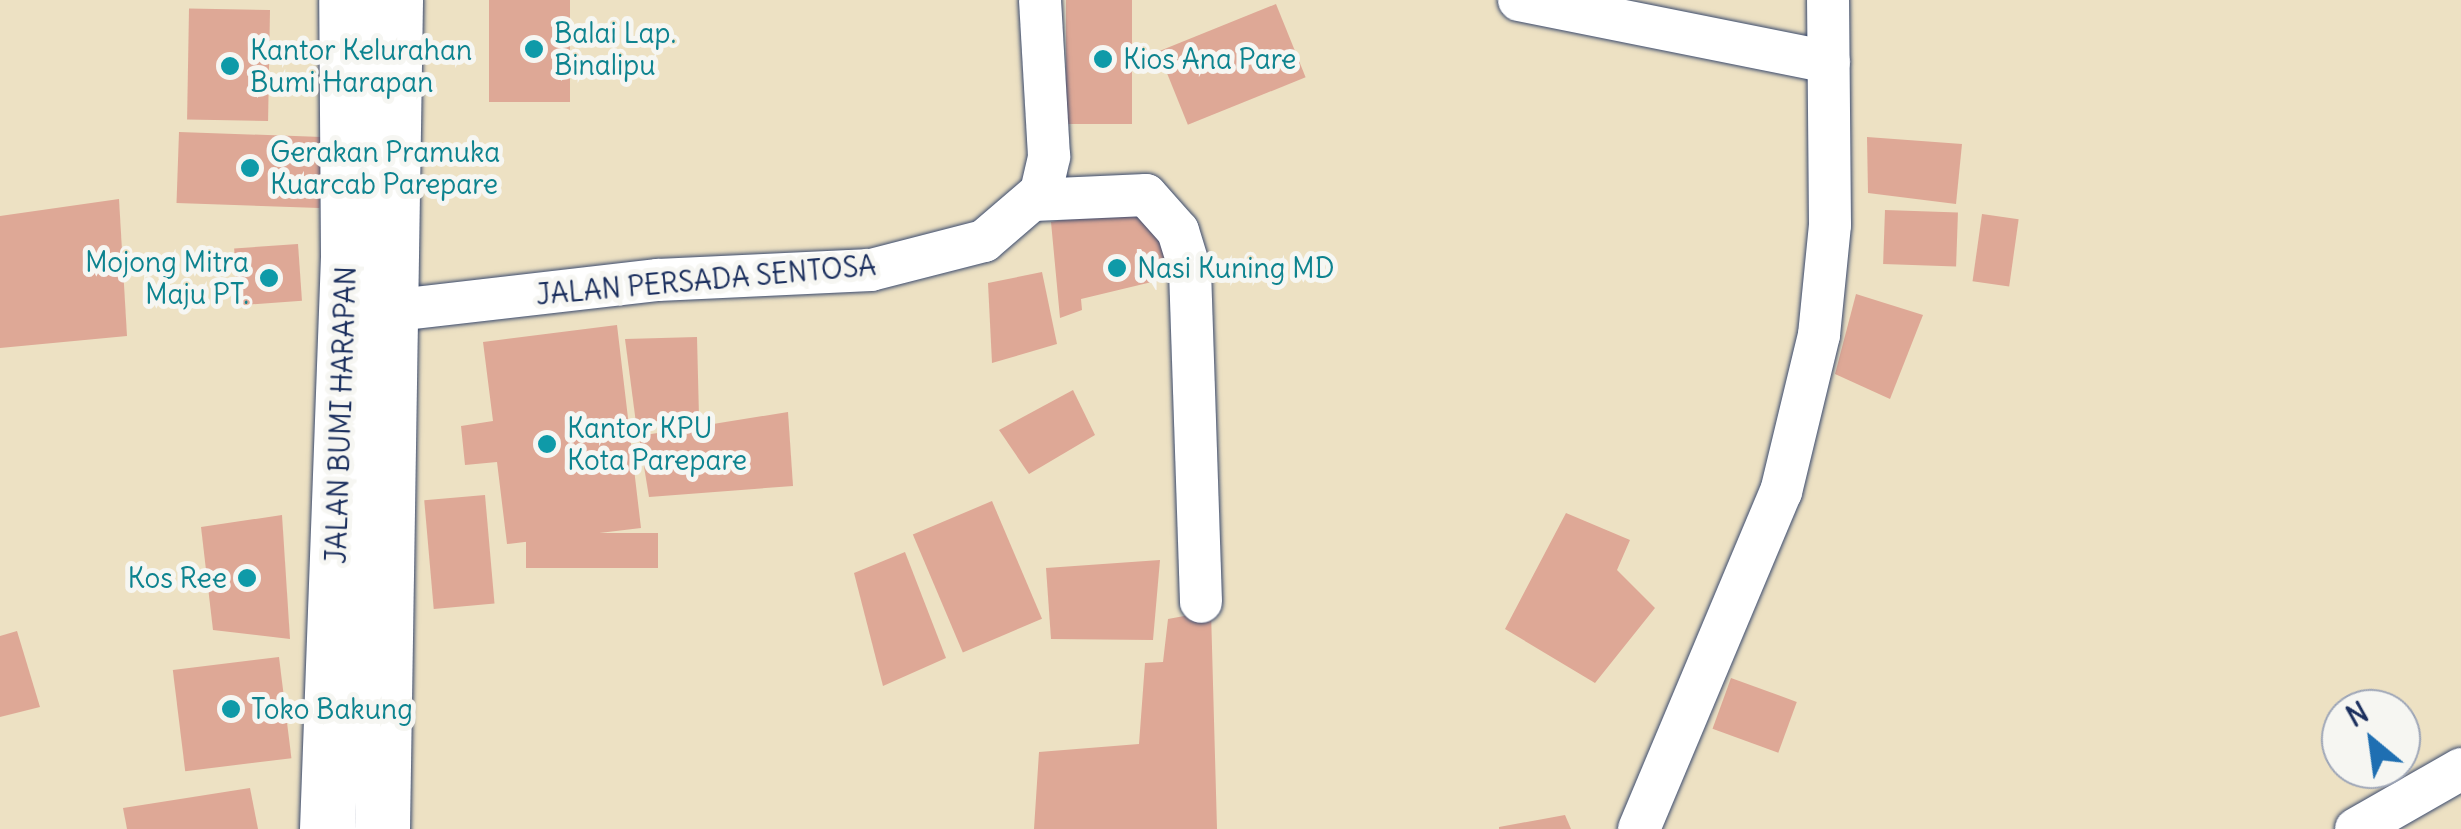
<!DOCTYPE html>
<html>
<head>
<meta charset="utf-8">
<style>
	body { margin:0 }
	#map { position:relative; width:2461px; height:829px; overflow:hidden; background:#ede1c3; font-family:Delius,sans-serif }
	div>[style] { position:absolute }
	.building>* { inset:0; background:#dea896; transform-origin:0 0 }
	.roads { filter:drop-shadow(0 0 2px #3a4a6d) drop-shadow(0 0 2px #3a4a6d) }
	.street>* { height:42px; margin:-21px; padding:0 21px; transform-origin:21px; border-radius:21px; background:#fff }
	.secondary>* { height:55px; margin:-27.5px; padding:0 27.5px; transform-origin:27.5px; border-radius:27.5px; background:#fff }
	.dots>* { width:28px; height:28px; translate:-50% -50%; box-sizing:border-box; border:5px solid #f6f6f2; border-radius:50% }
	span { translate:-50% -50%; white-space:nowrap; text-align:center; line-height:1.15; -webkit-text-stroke:10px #f6f6f2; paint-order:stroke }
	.culture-label { font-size:28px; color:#0d838f }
	.left { translate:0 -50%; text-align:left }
	.right { translate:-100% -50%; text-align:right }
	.street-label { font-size:28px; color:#1b2f5e }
	.north { position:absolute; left:2321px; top:689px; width:100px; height:100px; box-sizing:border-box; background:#f6f6f2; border:2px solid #9ea6b7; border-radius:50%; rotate:331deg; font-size:28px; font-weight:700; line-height:40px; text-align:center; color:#1b2f5e }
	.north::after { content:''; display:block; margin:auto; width:35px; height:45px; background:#1f6fb2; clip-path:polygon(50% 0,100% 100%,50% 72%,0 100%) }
</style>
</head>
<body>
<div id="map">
	<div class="building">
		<div style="left:489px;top:0;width:81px;height:102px"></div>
		<div style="left:1066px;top:0;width:66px;height:124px"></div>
		<div style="left:1276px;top:4px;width:79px;height:127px;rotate:68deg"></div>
		<div style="left:270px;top:10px;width:111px;height:81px;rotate:91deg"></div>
		<div style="left:179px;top:132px;width:143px;height:71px;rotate:2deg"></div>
		<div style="clip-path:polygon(1867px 137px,1962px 144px,1956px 204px,1868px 193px)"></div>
		<div style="clip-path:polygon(119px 199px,127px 336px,0 348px,0 216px)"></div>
		<div style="clip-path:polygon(1148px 205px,1181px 275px,1081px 299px,1082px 310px,1060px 318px,1051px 222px)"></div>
		<div style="left:1885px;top:210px;width:73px;height:54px;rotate:2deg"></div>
		<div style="left:1982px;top:214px;width:37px;height:68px;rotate:8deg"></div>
		<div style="left:298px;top:244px;width:57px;height:64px;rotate:86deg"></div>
		<div style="clip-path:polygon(1042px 272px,1057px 344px,992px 363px,988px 283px)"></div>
		<div style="clip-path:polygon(1856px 294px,1923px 315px,1890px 399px,1835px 374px)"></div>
		<div style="clip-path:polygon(617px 325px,641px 528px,507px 544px,497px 462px,465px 465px,461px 426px,493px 421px,483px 342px)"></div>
		<div style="clip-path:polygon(697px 337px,699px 417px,636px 423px,625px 339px)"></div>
		<div style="clip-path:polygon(1073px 390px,1095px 435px,1029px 474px,999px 430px)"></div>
		<div style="clip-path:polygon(788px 412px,793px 486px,649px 497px,639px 436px)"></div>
		<div style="left:485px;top:495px;width:109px;height:61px;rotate:85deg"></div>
		<div style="left:992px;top:501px;width:128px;height:86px;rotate:67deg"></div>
		<div style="clip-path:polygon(1566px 513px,1630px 540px,1617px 570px,1655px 608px,1595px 683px,1505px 629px)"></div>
		<div style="clip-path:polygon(282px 515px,290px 639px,213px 630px,201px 527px)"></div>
		<div style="left:658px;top:533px;width:35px;height:132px;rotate:90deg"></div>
		<div style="clip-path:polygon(905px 552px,946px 658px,883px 686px,854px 573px)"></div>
		<div style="clip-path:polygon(1160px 560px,1153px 640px,1051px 639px,1046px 568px)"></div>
		<div style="clip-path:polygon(1211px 611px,1217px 829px,1034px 829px,1039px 752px,1139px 744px,1145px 663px,1163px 662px,1168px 619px)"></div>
		<div style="clip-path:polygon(17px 631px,40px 707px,0 717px,0 636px)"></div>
		<div style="left:279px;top:657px;width:102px;height:107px;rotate:83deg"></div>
		<div style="left:1731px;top:678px;width:70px;height:54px;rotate:20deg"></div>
		<div style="clip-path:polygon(250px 788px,258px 829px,127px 829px,123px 808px)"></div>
		<div style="clip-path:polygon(1565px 815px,1571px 829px,1499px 829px,1499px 827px)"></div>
	</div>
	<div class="roads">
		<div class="street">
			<div style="left:1519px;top:0;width:316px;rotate:11.3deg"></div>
			<div style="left:1034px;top:200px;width:112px;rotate:-2.6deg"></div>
			<div style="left:1146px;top:195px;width:48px;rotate:48.4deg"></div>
			<div style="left:1178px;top:231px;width:41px;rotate:72.9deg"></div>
			<div style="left:1190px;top:270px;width:332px;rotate:88.1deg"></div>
			<div style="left:397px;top:310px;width:263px;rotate:-6.6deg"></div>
			<div style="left:658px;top:280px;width:213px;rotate:-2.7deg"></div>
			<div style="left:871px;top:270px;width:117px;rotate:-14.4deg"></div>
			<div style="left:984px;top:241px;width:75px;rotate:-40.7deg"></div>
			<div style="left:1041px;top:192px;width:37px;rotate:-77deg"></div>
			<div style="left:1049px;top:156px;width:156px;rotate:-93.3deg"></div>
			<div style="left:1639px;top:829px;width:366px;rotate:-67.2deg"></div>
			<div style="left:1781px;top:492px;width:162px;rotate:-76.4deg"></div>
			<div style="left:1819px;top:335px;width:111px;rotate:-84.3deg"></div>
			<div style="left:1830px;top:225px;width:225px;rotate:-90.5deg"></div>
			<div style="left:2356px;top:829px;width:121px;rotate:-29.7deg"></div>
		</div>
		<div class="secondary">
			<div style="left:327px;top:829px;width:572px;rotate:-87.9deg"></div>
			<div style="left:348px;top:257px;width:257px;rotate:-90.4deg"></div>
			<div style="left:382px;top:829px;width:829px;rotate:-89.1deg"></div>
		</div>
	</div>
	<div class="dots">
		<div style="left:534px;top:49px;background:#0f9aa8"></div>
		<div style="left:1103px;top:59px;background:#0f9aa8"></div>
		<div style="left:230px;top:66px;background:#0f9aa8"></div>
		<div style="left:250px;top:168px;background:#0f9aa8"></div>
		<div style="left:1117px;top:268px;background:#0f9aa8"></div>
		<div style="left:269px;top:278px;background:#0f9aa8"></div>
		<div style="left:547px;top:444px;background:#0f9aa8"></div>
		<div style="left:247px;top:578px;background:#0f9aa8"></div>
		<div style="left:231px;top:709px;background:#0f9aa8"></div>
	</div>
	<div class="culture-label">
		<span class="left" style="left:554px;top:49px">Balai Lap.<br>Binalipu</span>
		<span class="left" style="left:250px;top:66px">Kantor Kelurahan<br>Bumi Harapan</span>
		<span class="left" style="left:1123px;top:59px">Kios Ana Pare</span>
		<span class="left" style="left:270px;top:168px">Gerakan Pramuka<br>Kuarcab Parepare</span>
		<span class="right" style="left:249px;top:278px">Mojong Mitra<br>Maju PT.</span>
		<span class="left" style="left:1137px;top:268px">Nasi Kuning MD</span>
		<span class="left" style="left:567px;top:444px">Kantor KPU<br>Kota Parepare</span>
		<span class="right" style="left:227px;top:578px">Kos Ree</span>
		<span class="left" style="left:251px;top:709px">Toko Bakung</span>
	</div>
	<div class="street-label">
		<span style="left:706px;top:280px;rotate:-5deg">JALAN PERSADA SENTOSA</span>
		<span style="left:341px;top:415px;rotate:-88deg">JALAN BUMI HARAPAN</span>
	</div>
	<div class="north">N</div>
</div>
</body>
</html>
